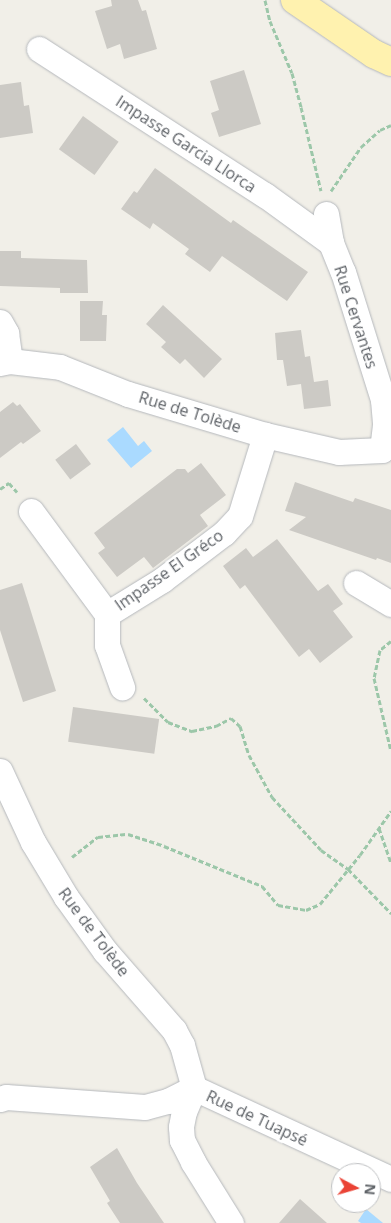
<!DOCTYPE html>
<html>
<head>
<meta charset="utf-8">
<style>
	body { margin:0 }
	#map { position:relative; width:391px; height:1223px; overflow:hidden; background:#f1efe8; font-family:"Open Sans",sans-serif }
	div>[style] { position:absolute }
	.water>* { inset:0; background:#aadaff }
	.building>* { inset:0; background:#cccac5; transform-origin:0 0 }
	.path>* { height:3px; margin-top:-1.5px; transform-origin:0; background:repeating-linear-gradient(90deg,#9cc7a9 0 5px,transparent 0 7.5px) }
	.roads { filter:drop-shadow(0 0 1px #b5b8bc) drop-shadow(0 0 1px #b5b8bc) }
	.minor>* { height:25px; margin:-12.5px; padding:0 12.5px; transform-origin:12.5px; border-radius:12.5px; background:#fff }
	.major>* { height:28px; margin:-14px; padding:0 14px; transform-origin:14px; border-radius:14px; background:#fff2af }
	span { translate:-50% -50%; white-space:nowrap; text-align:center; line-height:1.15; -webkit-text-stroke:5px #fff; paint-order:stroke }
	.street-label { font-size:16px; color:#5f6368 }
	.north { position:absolute; left:331px; top:1163px; width:50px; height:50px; box-sizing:border-box; background:#fff; border:1px solid #bfc1c3; border-radius:50%; rotate:96deg; font-size:14px; font-weight:700; line-height:20px; text-align:center; color:#5f6368 }
	.north::after { content:''; display:block; margin:auto; width:18px; height:22px; background:#ea4335; clip-path:polygon(50% 0,100% 100%,50% 72%,0 100%) }
</style>
</head>
<body>
<div id="map">
	<div class="water">
		<div style="clip-path:polygon(123px 427px,138px 446px,144px 441px,152px 451px,131px 468px,107px 440px)"></div>
		<div style="clip-path:polygon(366px 1209px,383px 1223px,361px 1223px,358px 1221px)"></div>
	</div>
	<div class="building">
		<div style="clip-path:polygon(111px 0,138px 0,142px 11px,146px 10px,157px 49px,124px 59px,120px 44px,107px 49px,95px 11px,112px 6px)"></div>
		<div style="clip-path:polygon(244px 70px,261px 124px,219px 137px,211px 113px,219px 110px,210px 81px)"></div>
		<div style="clip-path:polygon(21px 82px,24px 106px,29px 105px,33px 133px,0 138px,0 85px)"></div>
		<div style="left:83px;top:116px;width:44px;height:41px;rotate:36deg"></div>
		<div style="clip-path:polygon(155px 168px,231px 223px,233px 220px,308px 272px,287px 301px,222px 256px,210px 272px,185px 254px,189px 249px,153px 223px,150px 229px,121px 209px,134px 191px,137px 193px)"></div>
		<div style="clip-path:polygon(0 251px,21px 251px,21px 258px,87px 260px,88px 293px,60px 293px,60px 288px,0 286px)"></div>
		<div style="clip-path:polygon(80px 301px,103px 301px,102px 315px,107px 315px,106px 341px,80px 341px)"></div>
		<div style="clip-path:polygon(163px 305px,222px 359px,204px 378px,185px 359px,180px 364px,161px 347px,166px 342px,146px 324px)"></div>
		<div style="clip-path:polygon(301px 330px,305px 357px,310px 356px,314px 382px,328px 380px,331px 406px,304px 409px,301px 384px,287px 386px,283px 360px,277px 360px,275px 333px)"></div>
		<div style="clip-path:polygon(13px 402px,17px 406px,20px 404px,41px 431px,23px 444px,21px 442px,0 458px,0 412px)"></div>
		<div style="left:76px;top:444px;width:25px;height:26px;rotate:53deg"></div>
		<div style="clip-path:polygon(201px 463px,226px 495px,200px 515px,208px 526px,153px 568px,144px 557px,117px 577px,98px 553px,105px 548px,94px 533px,177px 469px,185px 469px,188px 473px)"></div>
		<div style="clip-path:polygon(295px 482px,353px 502px,355px 498px,391px 510px,391px 563px,377px 558px,376px 560px,289px 530px,306px 517px,285px 511px)"></div>
		<div style="clip-path:polygon(277px 539px,318px 591px,328px 584px,343px 604px,333px 611px,353px 637px,320px 663px,309px 649px,299px 657px,245px 585px,240px 589px,223px 566px,246px 548px,253px 557px)"></div>
		<div style="clip-path:polygon(22px 583px,56px 691px,23px 702px,0 630px,0 590px)"></div>
		<div style="left:73px;top:707px;width:87px;height:35px;rotate:8deg"></div>
		<div style="clip-path:polygon(117px 1148px,137px 1183px,164px 1223px,120px 1223px,107px 1203px,110px 1201px,90px 1167px)"></div>
		<div style="clip-path:polygon(300px 1199px,327px 1223px,279px 1223px)"></div>
	</div>
	<div class="path">
		<div style="left:265px;top:0;width:22px;rotate:77deg"></div>
		<div style="left:270px;top:21px;width:56px;rotate:67.1deg"></div>
		<div style="left:292px;top:73px;width:35px;rotate:75deg"></div>
		<div style="left:301px;top:107px;width:86px;rotate:76.6deg"></div>
		<div style="left:331px;top:191px;width:53px;rotate:-55.7deg"></div>
		<div style="left:361px;top:147px;width:25px;rotate:-42deg"></div>
		<div style="left:380px;top:130px;width:12px;rotate:-24deg"></div>
		<div style="left:0;top:489px;width:11px;rotate:-34deg"></div>
		<div style="left:9px;top:483px;width:12px;rotate:48deg"></div>
		<div style="left:391px;top:641px;width:14px;rotate:141deg"></div>
		<div style="left:380px;top:650px;width:29px;rotate:102deg"></div>
		<div style="left:374px;top:678px;width:75px;rotate:76.9deg"></div>
		<div style="left:144px;top:698px;width:34px;rotate:45deg"></div>
		<div style="left:168px;top:722px;width:26px;rotate:21deg"></div>
		<div style="left:192px;top:731px;width:25px;rotate:-12deg"></div>
		<div style="left:216px;top:726px;width:17px;rotate:-28deg"></div>
		<div style="left:231px;top:718px;width:12px;rotate:42deg"></div>
		<div style="left:240px;top:726px;width:30px;rotate:73deg"></div>
		<div style="left:249px;top:755px;width:48px;rotate:61.3deg"></div>
		<div style="left:272px;top:797px;width:72px;rotate:47.2deg"></div>
		<div style="left:321px;top:850px;width:33px;rotate:35deg"></div>
		<div style="left:348px;top:869px;width:62px;rotate:45.7deg"></div>
		<div style="left:379px;top:828px;width:36px;rotate:71deg"></div>
		<div style="left:72px;top:857px;width:33px;rotate:-38deg"></div>
		<div style="left:98px;top:837px;width:30px;rotate:-6deg"></div>
		<div style="left:128px;top:834px;width:38px;rotate:18deg"></div>
		<div style="left:164px;top:846px;width:106px;rotate:22.2deg"></div>
		<div style="left:262px;top:886px;width:25px;rotate:50deg"></div>
		<div style="left:278px;top:905px;width:28px;rotate:10deg"></div>
		<div style="left:306px;top:910px;width:15px;rotate:-23deg"></div>
		<div style="left:320px;top:904px;width:63px;rotate:-50.8deg"></div>
		<div style="left:360px;top:855px;width:54px;rotate:-54.8deg"></div>
	</div>
	<div class="roads">
		<div class="minor">
			<div style="left:39px;top:49px;width:269px;rotate:32.9deg"></div>
			<div style="left:265px;top:195px;width:82px;rotate:36deg"></div>
			<div style="left:326px;top:214px;width:29px;rotate:80deg"></div>
			<div style="left:331px;top:243px;width:31px;rotate:68deg"></div>
			<div style="left:343px;top:272px;width:134px;rotate:72.6deg"></div>
			<div style="left:383px;top:400px;width:25px;rotate:85deg"></div>
			<div style="left:385px;top:425px;width:25px;rotate:97deg"></div>
			<div style="left:0;top:322px;width:13px;rotate:61deg"></div>
			<div style="left:6px;top:333px;width:28px;rotate:82deg"></div>
			<div style="left:0;top:363px;width:10px;rotate:-11deg"></div>
			<div style="left:10px;top:361px;width:50px;rotate:6.8deg"></div>
			<div style="left:60px;top:367px;width:73px;rotate:21.7deg"></div>
			<div style="left:128px;top:394px;width:143px;rotate:16.7deg"></div>
			<div style="left:265px;top:435px;width:76px;rotate:12.9deg"></div>
			<div style="left:339px;top:452px;width:43px;rotate:-2.7deg"></div>
			<div style="left:31px;top:511px;width:128px;rotate:53.6deg"></div>
			<div style="left:107px;top:614px;width:65px;rotate:-31.7deg"></div>
			<div style="left:162px;top:580px;width:78px;rotate:-37.2deg"></div>
			<div style="left:224px;top:533px;width:23px;rotate:-47deg"></div>
			<div style="left:240px;top:516px;width:85px;rotate:-72.8deg"></div>
			<div style="left:356px;top:583px;width:41px;rotate:31deg"></div>
			<div style="left:107px;top:614px;width:31px;rotate:90deg"></div>
			<div style="left:107px;top:645px;width:45px;rotate:70.3deg"></div>
			<div style="left:0;top:771px;width:78px;rotate:65.1deg"></div>
			<div style="left:33px;top:842px;width:64px;rotate:59deg"></div>
			<div style="left:66px;top:897px;width:67px;rotate:54.2deg"></div>
			<div style="left:105px;top:951px;width:105px;rotate:48.9deg"></div>
			<div style="left:174px;top:1030px;width:17px;rotate:62deg"></div>
			<div style="left:182px;top:1045px;width:45px;rotate:74.4deg"></div>
			<div style="left:194px;top:1088px;width:25px;rotate:113deg"></div>
			<div style="left:184px;top:1111px;width:16px;rotate:101deg"></div>
			<div style="left:181px;top:1127px;width:13px;rotate:86deg"></div>
			<div style="left:182px;top:1140px;width:25px;rotate:63deg"></div>
			<div style="left:193px;top:1162px;width:72px;rotate:58.1deg"></div>
			<div style="left:0;top:1099px;width:6px;rotate:-18deg"></div>
			<div style="left:6px;top:1097px;width:139px;rotate:4.1deg"></div>
			<div style="left:145px;top:1107px;width:24px;rotate:-15deg"></div>
			<div style="left:168px;top:1101px;width:29px;rotate:-27deg"></div>
			<div style="left:194px;top:1088px;width:217px;rotate:24.8deg"></div>
		</div>
		<div class="major">
			<div style="left:295px;top:0;width:96px;rotate:34.4deg"></div>
			<div style="left:374px;top:54px;width:19px;rotate:25deg"></div>
		</div>
	</div>
	<div class="street-label">
		<span style="left:186px;top:144px;rotate:33deg">Impasse Garcia Llorca</span>
		<span style="left:356px;top:317px;rotate:72deg">Rue Cervantes</span>
		<span style="left:190px;top:412px;rotate:17deg">Rue de Tolède</span>
		<span style="left:169px;top:570px;rotate:-35deg">Impasse El Gréco</span>
		<span style="left:94px;top:932px;rotate:53deg">Rue de Tolède</span>
		<span style="left:257px;top:1118px;rotate:25deg">Rue de Tuapsé</span>
	</div>
	<div class="north">N</div>
</div>
</body>
</html>
